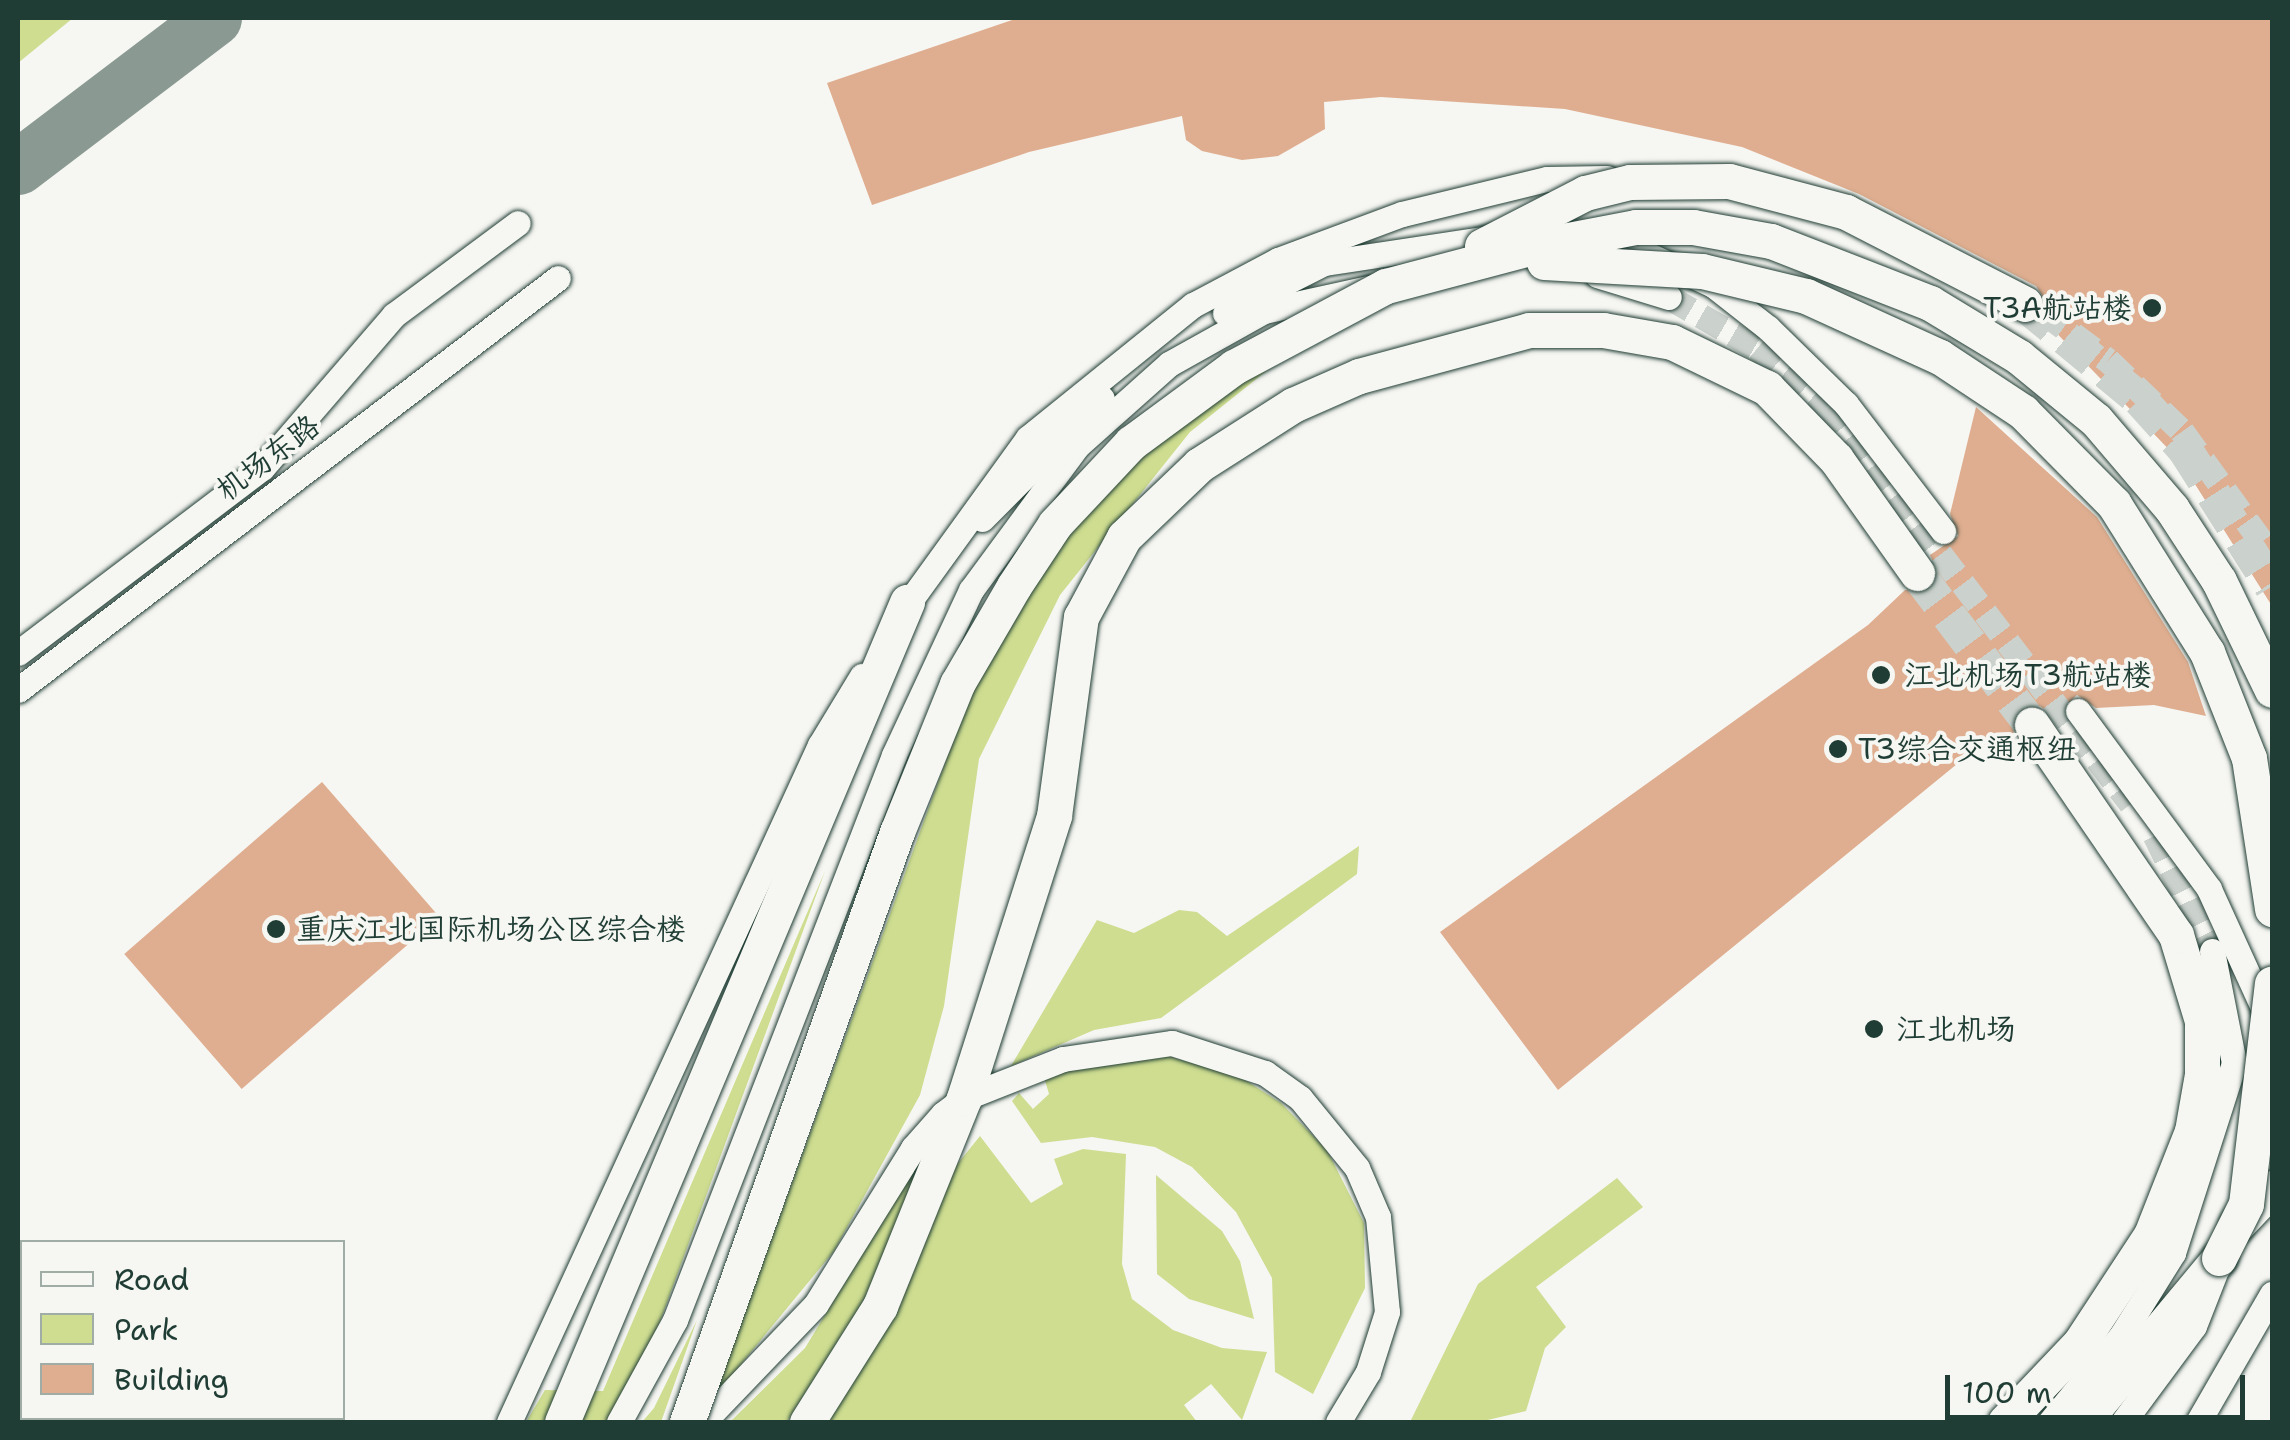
<!DOCTYPE html>
<html>
<head>
<meta charset="utf-8">
<style>
	body { margin:0 }
	#map { position:relative; width:2290px; height:1440px; overflow:hidden; background:#f6f6f2; font-family:"Shantell Sans","LXGW WenKai TC",sans-serif }
	div>[style] { position:absolute }
	.green>* { inset:0; background:#cedd90 }
	.taxiway>* { height:55px; margin:-27.5px; padding:0 27.5px; transform-origin:27.5px; border-radius:27.5px; background:#8a9a93 }
	.building>* { inset:0; background:#dfae90; transform-origin:0 0 }
	.secondary-tunnel>* { height:25px; margin-top:-12.5px; transform-origin:0; background:repeating-linear-gradient(90deg,#cbd1cc 0 25px,transparent 0 37px) }
	.highway-tunnel>* { height:35px; margin-top:-17.5px; transform-origin:0; background:repeating-linear-gradient(90deg,#cbd1cc 0 35px,transparent 0 53px) }
	.roads { filter:drop-shadow(0 0 2px #1f3d34) drop-shadow(0 0 2px #1f3d34) }
	.secondary>* { height:25px; margin:-12.5px; padding:0 12.5px; transform-origin:12.5px; border-radius:12.5px; background:#f6f6f2 }
	.highway>* { height:35px; margin:-17.5px; padding:0 17.5px; transform-origin:17.5px; border-radius:17.5px; background:#f6f6f2 }
	.bridges { filter:drop-shadow(0 0 2px #1f3d34) drop-shadow(0 0 2px #1f3d34) }
	.highway-bridge>* { height:35px; margin:-17.5px; padding:0 17.5px; transform-origin:17.5px; border-radius:17.5px; background:#f6f6f2 }
	.dots>* { width:28px; height:28px; translate:-50% -50%; box-sizing:border-box; border:5px solid #f6f6f2; border-radius:50% }
	span { translate:-50% -50%; white-space:nowrap; text-align:center; line-height:1.15; -webkit-text-stroke:8px #f6f6f2; paint-order:stroke }
	.poi-label { font-size:30px; color:#1f3d34 }
	.right { translate:-100% -50%; text-align:right }
	.left { translate:0 -50%; text-align:left }
	.street-label { font-size:30px; color:#1f3d34 }
	.frame { position:absolute; inset:0; border:20px solid #1f3d34; pointer-events:none }
	.legend { position:absolute; left:20px; top:1240px; width:325px; height:180px; box-sizing:border-box; background:#f6f6f2; border:2px solid #a0aca6; margin:0; padding:12px 18px; list-style:none; font-size:30px; color:#1f3d34 }
	.legend li { display:flex; align-items:center; gap:20px; height:50px }
	.legend b { width:50px; border:2px solid #a0aca6 }
	.scale { position:absolute; left:1945px; top:1375px; width:300px; height:45px; box-sizing:border-box; border:5px solid #1f3d34; border-top:0; padding-left:12px; font-size:30px; line-height:35px; white-space:nowrap; color:#1f3d34; -webkit-text-stroke:8px #f6f6f2; paint-order:stroke }
</style>
</head>
<body>
<div id="map">
	<div class="green">
		<div style="clip-path:polygon(18px 18px,73px 18px,18px 63px)"></div>
		<div style="clip-path:polygon(1290px 352px,1190px 432px,1060px 595px,979px 759px,944px 1006px,920px 1095px,834px 1251px,714px 1397px,972px 689px,1047px 560px,1104px 491px,1218px 387px)"></div>
		<div style="clip-path:polygon(1359px 846px,1357px 874px,1161px 1018px,1094px 1030px,1011px 1066px,1097px 920px,1134px 933px,1179px 910px,1197px 912px,1227px 936px)"></div>
		<div style="clip-path:polygon(825px 871px,650px 1349px,607px 1422px,526px 1422px,545px 1390px,603px 1391px)"></div>
		<div style="clip-path:polygon(1167px 1056px,1239px 1076px,1281px 1103px,1327px 1150px,1364px 1223px,1365px 1288px,1313px 1394px,1275px 1372px,1272px 1278px,1236px 1212px,1192px 1167px,1155px 1147px,1092px 1137px,1041px 1143px,1012px 1101px,1019px 1093px,1033px 1109px,1049px 1094px,1044px 1077px,1086px 1063px)"></div>
		<div style="clip-path:polygon(980px 1136px,1031px 1203px,1063px 1184px,1054px 1159px,1083px 1149px,1126px 1154px,1122px 1264px,1132px 1299px,1173px 1330px,1222px 1348px,1267px 1352px,1242px 1420px,1211px 1384px,1184px 1405px,1197px 1422px,823px 1422px,951px 1172px)"></div>
		<div style="clip-path:polygon(926px 1148px,869px 1292px,787px 1422px,730px 1422px,805px 1348px)"></div>
		<div style="clip-path:polygon(1156px 1175px,1222px 1231px,1240px 1261px,1254px 1319px,1189px 1299px,1157px 1274px)"></div>
		<div style="clip-path:polygon(1617px 1178px,1643px 1207px,1536px 1287px,1566px 1327px,1545px 1348px,1526px 1411px,1479px 1422px,1410px 1422px,1478px 1284px)"></div>
		<div style="clip-path:polygon(697px 1320px,661px 1422px,642px 1422px,654px 1408px)"></div>
	</div>
	<div class="taxiway">
		<div style="left:18px;top:167px;width:246px;rotate:-37.2deg"></div>
	</div>
	<div class="building">
		<div style="clip-path:polygon(1018px 18px,2272px 18px,2272px 606px,2181px 462px,2041px 317px,2046px 302px,2036px 286px,1859px 194px,1742px 147px,1565px 109px,1381px 97px,1324px 102px,1325px 129px,1278px 156px,1242px 160px,1202px 151px,1186px 140px,1182px 116px,1029px 152px,872px 205px,827px 83px)"></div>
		<div style="clip-path:polygon(1976px 407px,2097px 517px,2188px 662px,2206px 716px,2154px 705px,2096px 708px,2077px 695px,2053px 718px,2040px 706px,2021px 707px,2013px 734px,1968px 755px,1558px 1090px,1440px 932px,1868px 625px,1905px 590px,1930px 590px,1938px 572px,1930px 555px,1958px 536px,1950px 514px)"></div>
		<div style="left:322px;top:782px;width:179px;height:262px;rotate:49deg"></div>
	</div>
	<div class="secondary-tunnel">
		<div style="left:2014px;top:290px;width:117px;rotate:36.7deg"></div>
		<div style="left:2108px;top:360px;width:103px;rotate:43.8deg"></div>
		<div style="left:2182px;top:431px;width:154px;rotate:54.2deg"></div>
		<div style="left:1669px;top:297px;width:102px;rotate:30.1deg"></div>
		<div style="left:1757px;top:348px;width:92px;rotate:39.7deg"></div>
		<div style="left:1828px;top:407px;width:499px;rotate:52.6deg"></div>
		<div style="left:2155px;top:835px;width:129px;rotate:63.8deg"></div>
	</div>
	<div class="highway-tunnel">
		<div style="left:2025px;top:304px;width:149px;rotate:39.6deg"></div>
		<div style="left:2140px;top:399px;width:67px;rotate:48deg"></div>
		<div style="left:2185px;top:449px;width:162px;rotate:57.6deg"></div>
		<div style="left:1917px;top:573px;width:191px;rotate:52.9deg"></div>
	</div>
	<div class="roads">
		<div class="secondary">
			<div style="left:1595px;top:240px;width:40px;rotate:12deg"></div>
			<div style="left:1634px;top:248px;width:87px;rotate:25.1deg"></div>
			<div style="left:1713px;top:285px;width:70px;rotate:38deg"></div>
			<div style="left:1768px;top:328px;width:109px;rotate:44.3deg"></div>
			<div style="left:1846px;top:404px;width:160px;rotate:52.6deg"></div>
			<div style="left:1597px;top:275px;width:75px;rotate:17deg"></div>
			<div style="left:1225px;top:313px;width:111px;rotate:-26.8deg"></div>
			<div style="left:1324px;top:263px;width:174px;rotate:-8.6deg"></div>
			<div style="left:982px;top:519px;width:170px;rotate:-45.2deg"></div>
			<div style="left:899px;top:616px;width:220px;rotate:-54.1deg"></div>
			<div style="left:1028px;top:438px;width:212px;rotate:-38.9deg"></div>
			<div style="left:1193px;top:305px;width:96px;rotate:-27.9deg"></div>
			<div style="left:1278px;top:260px;width:132px;rotate:-20.4deg"></div>
			<div style="left:1402px;top:214px;width:149px;rotate:-13.6deg"></div>
			<div style="left:1547px;top:179px;width:60px;rotate:-1deg"></div>
			<div style="left:18px;top:653px;width:306px;rotate:-37.2deg"></div>
			<div style="left:262px;top:468px;width:202px;rotate:-49.2deg"></div>
			<div style="left:394px;top:315px;width:154px;rotate:-36.6deg"></div>
			<div style="left:18px;top:690px;width:679px;rotate:-37.34deg"></div>
			<div style="left:2078px;top:711px;width:221px;rotate:53.6deg"></div>
			<div style="left:2209px;top:889px;width:135px;rotate:65.5deg"></div>
			<div style="left:509px;top:1422px;width:745px;rotate:-65.33deg"></div>
			<div style="left:820px;top:745px;width:81px;rotate:-58.7deg"></div>
			<div style="left:619px;top:1422px;width:116px;rotate:-61.2deg"></div>
			<div style="left:675px;top:1320px;width:606px;rotate:-68.81deg"></div>
			<div style="left:894px;top:755px;width:182px;rotate:-65deg"></div>
			<div style="left:971px;top:590px;width:179px;rotate:-53.6deg"></div>
			<div style="left:1077px;top:446px;width:123px;rotate:-41.7deg"></div>
			<div style="left:1169px;top:364px;width:109px;rotate:-29.2deg"></div>
			<div style="left:1264px;top:311px;width:107px;rotate:-12.4deg"></div>
			<div style="left:703px;top:1422px;width:163px;rotate:-46.2deg"></div>
			<div style="left:816px;top:1304px;width:184px;rotate:-58.1deg"></div>
			<div style="left:913px;top:1148px;width:45px;rotate:-48.6deg"></div>
			<div style="left:943px;top:1114px;width:26px;rotate:-37deg"></div>
			<div style="left:964px;top:1098px;width:106px;rotate:-21.5deg"></div>
			<div style="left:1063px;top:1059px;width:110px;rotate:-8.4deg"></div>
			<div style="left:1172px;top:1043px;width:98px;rotate:17.9deg"></div>
			<div style="left:1265px;top:1073px;width:43px;rotate:35.5deg"></div>
			<div style="left:1300px;top:1098px;width:90px;rotate:50.8deg"></div>
			<div style="left:1357px;top:1168px;width:53px;rotate:66.8deg"></div>
			<div style="left:1378px;top:1217px;width:95px;rotate:84.6deg"></div>
			<div style="left:1387px;top:1312px;width:63px;rotate:107.6deg"></div>
			<div style="left:1368px;top:1372px;width:58px;rotate:121deg"></div>
			<div style="left:2050px;top:1422px;width:112px;rotate:-50.5deg"></div>
			<div style="left:2121px;top:1336px;width:98px;rotate:-57.9deg"></div>
			<div style="left:2173px;top:1253px;width:200px;rotate:-72.2deg"></div>
			<div style="left:2234px;top:1063px;width:114px;rotate:-101.1deg"></div>
			<div style="left:2123px;top:1422px;width:119px;rotate:-53.5deg"></div>
			<div style="left:2194px;top:1326px;width:60px;rotate:-68.6deg"></div>
			<div style="left:2198px;top:1422px;width:148px;rotate:-60deg"></div>
		</div>
		<div class="highway">
			<div style="left:2238px;top:1224px;width:50px;rotate:-46.6deg"></div>
			<div style="left:562px;top:1422px;width:890px;rotate:-67.18deg"></div>
			<div style="left:807px;top:1422px;width:137px;rotate:-57.8deg"></div>
			<div style="left:880px;top:1306px;width:224px;rotate:-68deg"></div>
			<div style="left:964px;top:1098px;width:296px;rotate:-72.3deg"></div>
			<div style="left:1054px;top:816px;width:201px;rotate:-82.3deg"></div>
			<div style="left:1081px;top:617px;width:91px;rotate:-61.7deg"></div>
			<div style="left:1124px;top:537px;width:104px;rotate:-43.8deg"></div>
			<div style="left:1199px;top:465px;width:112px;rotate:-32.6deg"></div>
			<div style="left:1293px;top:405px;width:72px;rotate:-23.7deg"></div>
			<div style="left:1359px;top:376px;width:176px;rotate:-15.1deg"></div>
			<div style="left:1529px;top:330px;width:74px"></div>
			<div style="left:1603px;top:330px;width:70px;rotate:9.9deg"></div>
			<div style="left:1672px;top:342px;width:106px;rotate:25.8deg"></div>
			<div style="left:1767px;top:388px;width:99px;rotate:45.8deg"></div>
			<div style="left:1836px;top:459px;width:140px;rotate:54.6deg"></div>
			<div style="left:2005px;top:1422px;width:109px;rotate:-46.5deg"></div>
			<div style="left:2080px;top:1343px;width:129px;rotate:-56.7deg"></div>
			<div style="left:2151px;top:1235px;width:112px;rotate:-68.5deg"></div>
			<div style="left:2192px;top:1131px;width:58px;rotate:-80deg"></div>
			<div style="left:2202px;top:1074px;width:53px;rotate:-90deg"></div>
			<div style="left:2202px;top:1021px;width:90px;rotate:-106.8deg"></div>
			<div style="left:2176px;top:935px;width:255px;rotate:-124.4deg"></div>
			<div style="left:2083px;top:1422px;width:213px;rotate:-50.3deg"></div>
		</div>
	</div>
	<div class="bridges">
		<div class="highway-bridge">
			<div style="left:1482px;top:246px;width:116px;rotate:-27.2deg"></div>
			<div style="left:1585px;top:193px;width:46px;rotate:-13.7deg"></div>
			<div style="left:1630px;top:182px;width:99px;rotate:-0.6deg"></div>
			<div style="left:1729px;top:181px;width:121px;rotate:14.8deg"></div>
			<div style="left:1846px;top:212px;width:201px;rotate:27.2deg"></div>
			<div style="left:1544px;top:262px;width:158px;rotate:3.3deg"></div>
			<div style="left:1702px;top:271px;width:107px;rotate:13.5deg"></div>
			<div style="left:1806px;top:296px;width:147px;rotate:24.5deg"></div>
			<div style="left:1940px;top:357px;width:100px;rotate:33.5deg"></div>
			<div style="left:2023px;top:412px;width:129px;rotate:45.3deg"></div>
			<div style="left:2114px;top:504px;width:175px;rotate:57.9deg"></div>
			<div style="left:2207px;top:652px;width:114px;rotate:68.4deg"></div>
			<div style="left:2249px;top:758px;width:153px;rotate:81.3deg"></div>
			<div style="left:2219px;top:1258px;width:60px;rotate:-63.4deg"></div>
			<div style="left:2246px;top:1204px;width:222px;rotate:-83.3deg"></div>
			<div style="left:687px;top:1422px;width:626px;rotate:-70.41deg"></div>
			<div style="left:897px;top:832px;width:160px;rotate:-67.9deg"></div>
			<div style="left:957px;top:684px;width:113px;rotate:-59.8deg"></div>
			<div style="left:1014px;top:586px;width:74px;rotate:-56.5deg"></div>
			<div style="left:1055px;top:524px;width:111px;rotate:-46.8deg"></div>
			<div style="left:1131px;top:443px;width:128px;rotate:-36.4deg"></div>
			<div style="left:1234px;top:367px;width:172px;rotate:-28.1deg"></div>
			<div style="left:1386px;top:286px;width:156px;rotate:-14.8deg"></div>
			<div style="left:1537px;top:246px;width:101px;rotate:-10.9deg"></div>
			<div style="left:1636px;top:227px;width:57px"></div>
			<div style="left:1693px;top:227px;width:79px;rotate:10.2deg"></div>
			<div style="left:1771px;top:241px;width:171px;rotate:21.3deg"></div>
			<div style="left:1930px;top:303px;width:104px;rotate:31.2deg"></div>
			<div style="left:2019px;top:357px;width:99px;rotate:39.3deg"></div>
			<div style="left:2096px;top:420px;width:117px;rotate:49.5deg"></div>
			<div style="left:2172px;top:509px;width:86px;rotate:56.9deg"></div>
			<div style="left:2219px;top:581px;width:121px;rotate:64.1deg"></div>
		</div>
	</div>
	<div class="dots">
		<div style="left:2152px;top:308px;background:#1f3d34"></div>
		<div style="left:1881px;top:675px;background:#1f3d34"></div>
		<div style="left:1838px;top:749px;background:#1f3d34"></div>
		<div style="left:276px;top:929px;background:#1f3d34"></div>
		<div style="left:1874px;top:1029px;background:#1f3d34"></div>
	</div>
	<div class="poi-label">
		<span class="right" style="left:2132px;top:308px">T3A航站楼</span>
		<span class="left" style="left:1904px;top:675px">江北机场T3航站楼</span>
		<span class="left" style="left:1858px;top:749px">T3综合交通枢纽</span>
		<span class="left" style="left:296px;top:929px">重庆江北国际机场公区综合楼</span>
		<span class="left" style="left:1896px;top:1029px">江北机场</span>
	</div>
	<div class="street-label">
		<span style="left:268px;top:458px;rotate:-37deg">机场东路</span>
	</div>
	<div class="frame"></div>
	<ul class="legend">
	<li><b style="height:12px;background:#f6f6f2"></b>Road</li>
	<li><b style="height:28px;background:#cedd90"></b>Park</li>
	<li><b style="height:28px;background:#dfae90"></b>Building</li>
	</ul>
	<div class="scale">100 m</div>
</div>
</body>
</html>
